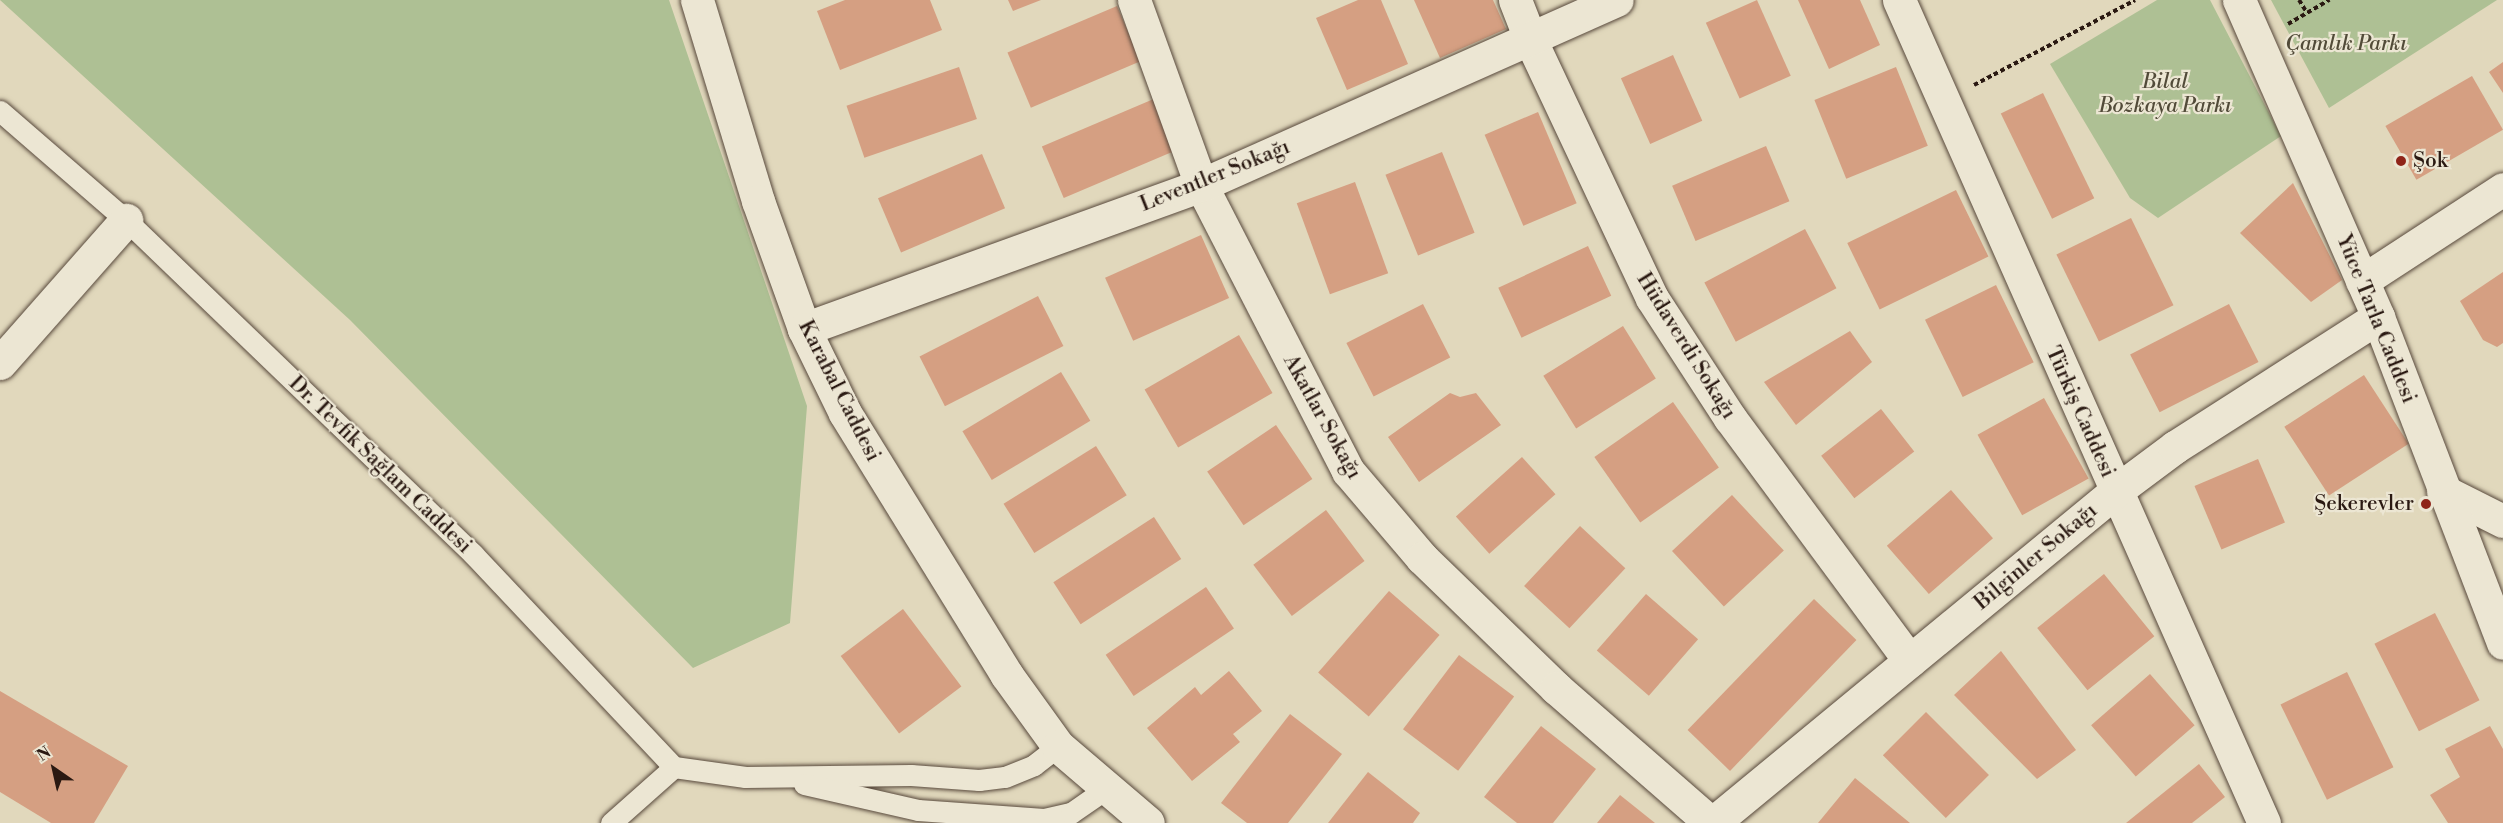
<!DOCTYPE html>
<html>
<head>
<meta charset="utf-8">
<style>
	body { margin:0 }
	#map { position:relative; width:2503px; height:823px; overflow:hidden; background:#e1d8bc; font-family:"Libre Bodoni",serif }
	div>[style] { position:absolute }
	.green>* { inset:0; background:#aec094 }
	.building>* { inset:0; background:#d59f82; transform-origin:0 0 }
	.path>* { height:4px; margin-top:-2px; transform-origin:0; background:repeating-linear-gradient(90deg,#2a1912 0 4.5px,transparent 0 7.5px) }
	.roads { filter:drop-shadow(0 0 2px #58493c) drop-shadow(0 0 2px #58493c) }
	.lane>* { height:21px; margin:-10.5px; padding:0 10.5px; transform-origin:10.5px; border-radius:10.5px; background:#ece6d3 }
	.street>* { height:33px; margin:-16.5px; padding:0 16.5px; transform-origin:16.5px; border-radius:16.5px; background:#ece6d3 }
	.secondary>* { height:33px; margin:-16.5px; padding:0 16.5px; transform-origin:16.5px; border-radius:16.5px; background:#ece6d3 }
	.dots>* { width:16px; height:16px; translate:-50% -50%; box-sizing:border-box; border:3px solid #ece6d3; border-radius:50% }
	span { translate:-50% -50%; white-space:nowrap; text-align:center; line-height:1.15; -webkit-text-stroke:4.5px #ece6d3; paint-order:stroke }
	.park-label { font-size:21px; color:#524b39; font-style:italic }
	.poi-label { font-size:21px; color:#2a1912 }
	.left { translate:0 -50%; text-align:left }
	.right { translate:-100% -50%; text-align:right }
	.street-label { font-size:21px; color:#2a1912 }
	.north { position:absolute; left:24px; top:739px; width:60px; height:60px; -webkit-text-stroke:4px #ece6d3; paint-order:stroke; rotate:326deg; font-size:16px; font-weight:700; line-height:24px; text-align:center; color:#2a1912 }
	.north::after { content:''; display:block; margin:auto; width:21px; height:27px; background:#2a1912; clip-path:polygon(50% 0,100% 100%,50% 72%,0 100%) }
</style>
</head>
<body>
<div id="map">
	<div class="green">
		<div style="clip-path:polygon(0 0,669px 0,807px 406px,790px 623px,693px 668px,350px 320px)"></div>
		<div style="clip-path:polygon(2157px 0,2210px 0,2281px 136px,2158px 218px,2130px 198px,2050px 64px)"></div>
		<div style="clip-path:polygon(2271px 0,2497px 0,2329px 108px)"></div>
	</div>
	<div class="building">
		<div style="clip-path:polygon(845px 0,930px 0,942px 30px,840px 70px,817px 11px)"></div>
		<div style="clip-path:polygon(1008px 0,1041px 0,1013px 11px)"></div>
		<div style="clip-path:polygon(1358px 0,1381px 0,1408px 64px,1347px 90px,1316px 18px)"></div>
		<div style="clip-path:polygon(1414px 0,1493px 0,1506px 29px,1440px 58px)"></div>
		<div style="left:1757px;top:0;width:83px;height:56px;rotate:66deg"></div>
		<div style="clip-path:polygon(1798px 0,1860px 0,1880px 45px,1829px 69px)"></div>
		<div style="left:1117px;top:6px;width:60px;height:119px;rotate:67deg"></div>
		<div style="left:1673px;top:55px;width:72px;height:57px;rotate:66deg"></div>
		<div style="clip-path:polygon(2503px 62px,2503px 93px,2489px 72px)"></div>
		<div style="left:959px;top:67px;width:55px;height:119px;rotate:71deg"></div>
		<div style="left:1896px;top:67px;width:85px;height:88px;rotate:68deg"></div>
		<div style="left:2472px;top:76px;width:62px;height:100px;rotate:60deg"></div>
		<div style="left:2043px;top:93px;width:117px;height:47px;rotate:64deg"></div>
		<div style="left:1156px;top:98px;width:56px;height:124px;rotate:67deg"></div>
		<div style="left:1538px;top:112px;width:99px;height:58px;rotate:67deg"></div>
		<div style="left:1766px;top:146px;width:60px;height:102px;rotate:67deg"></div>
		<div style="left:1442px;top:152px;width:87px;height:61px;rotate:68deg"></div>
		<div style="left:982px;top:154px;width:59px;height:113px;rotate:67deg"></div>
		<div style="left:1355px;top:182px;width:97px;height:62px;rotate:70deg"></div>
		<div style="clip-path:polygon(2293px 183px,2342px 280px,2311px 302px,2240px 233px)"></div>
		<div style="left:1956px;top:190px;width:74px;height:121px;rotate:64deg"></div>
		<div style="left:2131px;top:218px;width:97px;height:83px;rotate:64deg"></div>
		<div style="left:1805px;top:229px;width:67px;height:114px;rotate:62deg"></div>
		<div style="left:1201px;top:235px;width:69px;height:105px;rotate:66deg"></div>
		<div style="left:1588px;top:246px;width:55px;height:99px;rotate:65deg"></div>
		<div style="clip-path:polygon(2503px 272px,2503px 343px,2497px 347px,2483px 340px,2460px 301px)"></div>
		<div style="left:1996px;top:285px;width:86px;height:79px;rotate:64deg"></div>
		<div style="left:1038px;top:296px;width:56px;height:133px;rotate:63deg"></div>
		<div style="left:1423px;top:304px;width:60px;height:86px;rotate:63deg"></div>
		<div style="left:2229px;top:304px;width:65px;height:111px;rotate:63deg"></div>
		<div style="left:1623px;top:326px;width:62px;height:94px;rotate:58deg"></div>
		<div style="clip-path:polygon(1850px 331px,1872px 362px,1796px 425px,1764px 382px)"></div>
		<div style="left:1239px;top:335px;width:67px;height:109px;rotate:60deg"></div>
		<div style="left:1061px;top:372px;width:57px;height:115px;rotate:59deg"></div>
		<div style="left:2364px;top:375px;width:82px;height:95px;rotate:57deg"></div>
		<div style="clip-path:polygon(1450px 393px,1460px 397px,1476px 393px,1501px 425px,1419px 482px,1388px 437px)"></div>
		<div style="left:2044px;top:398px;width:92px;height:76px;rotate:61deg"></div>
		<div style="left:1673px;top:402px;width:80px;height:96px;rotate:55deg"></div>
		<div style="left:1881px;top:409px;width:54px;height:76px;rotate:52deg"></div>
		<div style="left:1276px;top:425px;width:65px;height:83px;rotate:56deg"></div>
		<div style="left:1096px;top:446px;width:58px;height:109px;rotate:58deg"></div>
		<div style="left:1522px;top:457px;width:50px;height:89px;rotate:48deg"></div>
		<div style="left:2258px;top:459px;width:69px;height:69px;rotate:67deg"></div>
		<div style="left:1951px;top:490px;width:64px;height:85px;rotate:49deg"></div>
		<div style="left:1732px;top:495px;width:76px;height:82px;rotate:47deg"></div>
		<div style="left:1326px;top:510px;width:64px;height:91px;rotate:53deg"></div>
		<div style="left:1154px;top:517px;width:50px;height:120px;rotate:57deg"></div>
		<div style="left:1580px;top:526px;width:62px;height:82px;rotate:43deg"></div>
		<div style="left:2104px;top:574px;width:80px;height:86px;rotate:51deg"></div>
		<div style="left:1206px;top:587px;width:50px;height:121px;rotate:56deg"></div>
		<div style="left:1389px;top:591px;width:67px;height:108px;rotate:41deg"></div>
		<div style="left:1646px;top:594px;width:69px;height:75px;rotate:41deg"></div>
		<div style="left:1814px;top:599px;width:59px;height:182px;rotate:44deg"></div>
		<div style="left:903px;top:609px;width:97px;height:78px;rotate:53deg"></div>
		<div style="left:2435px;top:613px;width:98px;height:68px;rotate:63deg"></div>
		<div style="clip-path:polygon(2001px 651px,2076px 750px,2037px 779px,1954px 695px)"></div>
		<div style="left:1459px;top:655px;width:69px;height:93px;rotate:37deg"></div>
		<div style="clip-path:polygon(1229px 671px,1262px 711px,1233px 734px,1240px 742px,1192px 781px,1147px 728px,1195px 687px,1201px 695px)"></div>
		<div style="left:2347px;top:672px;width:106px;height:74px;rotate:64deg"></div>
		<div style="left:2150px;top:674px;width:68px;height:78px;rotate:49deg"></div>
		<div style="clip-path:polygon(0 691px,128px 766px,94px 823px,51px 823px,0 792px)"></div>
		<div style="left:1926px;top:712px;width:89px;height:61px;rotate:45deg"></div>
		<div style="clip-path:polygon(1290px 714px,1342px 754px,1288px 823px,1247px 823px,1221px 803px)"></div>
		<div style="clip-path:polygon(1541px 726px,1596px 769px,1553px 823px,1517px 823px,1484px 797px)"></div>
		<div style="clip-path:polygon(2490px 726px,2503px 749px,2503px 823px,2448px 823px,2430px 795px,2460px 777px,2445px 749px)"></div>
		<div style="clip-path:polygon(2199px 764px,2225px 797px,2192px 823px,2126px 823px)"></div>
		<div style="clip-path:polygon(1368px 772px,1420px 813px,1413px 823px,1328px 823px)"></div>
		<div style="clip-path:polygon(1855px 778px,1910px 823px,1818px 823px)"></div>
		<div style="clip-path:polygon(1620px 795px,1655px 823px,1597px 823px)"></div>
	</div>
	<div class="path">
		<div style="left:2299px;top:0;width:15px;rotate:58deg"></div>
		<div style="left:2288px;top:24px;width:48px;rotate:-30.3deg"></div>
		<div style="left:1974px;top:85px;width:182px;rotate:-27.8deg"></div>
	</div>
	<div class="roads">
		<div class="lane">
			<div style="left:0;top:111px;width:167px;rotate:40.9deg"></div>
			<div style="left:126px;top:220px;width:482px;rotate:43.9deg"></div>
			<div style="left:473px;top:554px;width:293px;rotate:46.7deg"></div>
			<div style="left:674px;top:767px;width:72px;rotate:8deg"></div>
			<div style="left:745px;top:777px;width:166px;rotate:-0.7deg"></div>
			<div style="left:911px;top:775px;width:68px;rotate:4.2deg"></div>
			<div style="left:979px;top:780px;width:26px;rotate:-7deg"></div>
			<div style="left:1005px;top:777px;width:31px;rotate:-22deg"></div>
			<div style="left:1034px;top:765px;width:31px;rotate:-38deg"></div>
			<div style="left:804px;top:784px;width:117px;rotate:12.8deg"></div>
			<div style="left:918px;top:810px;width:126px;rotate:4.1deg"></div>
			<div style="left:1044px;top:819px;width:28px;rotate:-13deg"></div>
			<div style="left:1071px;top:813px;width:44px;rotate:-34.8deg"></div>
			<div style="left:611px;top:823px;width:84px;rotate:-41.6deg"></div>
		</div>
		<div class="street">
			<div style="left:1134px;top:0;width:197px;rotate:70.1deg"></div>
			<div style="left:1201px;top:185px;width:322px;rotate:62.8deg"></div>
			<div style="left:1348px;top:471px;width:114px;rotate:49.6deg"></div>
			<div style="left:1422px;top:558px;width:187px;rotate:44.1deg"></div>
			<div style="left:1556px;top:688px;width:206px;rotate:41.1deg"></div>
			<div style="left:1515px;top:0;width:44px;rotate:68.7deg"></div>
			<div style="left:1531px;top:41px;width:284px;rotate:64.8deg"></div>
			<div style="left:1652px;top:298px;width:143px;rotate:57deg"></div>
			<div style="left:1730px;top:418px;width:302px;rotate:53.5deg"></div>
			<div style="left:1899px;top:0;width:900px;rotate:66.08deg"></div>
			<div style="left:2362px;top:281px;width:168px;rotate:-33.1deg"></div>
			<div style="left:804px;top:329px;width:422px;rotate:-19.9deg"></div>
			<div style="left:1201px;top:185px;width:455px;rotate:-24deg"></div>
			<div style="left:0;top:363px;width:191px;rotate:-48.6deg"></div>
			<div style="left:2443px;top:491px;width:67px;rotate:26.6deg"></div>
			<div style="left:1713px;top:823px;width:522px;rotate:-39.48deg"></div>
			<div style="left:2116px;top:491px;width:74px;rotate:-36.7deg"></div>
			<div style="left:2175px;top:447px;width:241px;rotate:-32.6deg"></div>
		</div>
		<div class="secondary">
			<div style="left:697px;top:0;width:210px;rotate:73.1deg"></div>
			<div style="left:758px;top:201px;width:136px;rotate:70.2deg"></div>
			<div style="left:804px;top:329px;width:93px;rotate:64deg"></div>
			<div style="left:845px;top:413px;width:307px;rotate:58.3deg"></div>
			<div style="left:1006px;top:674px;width:89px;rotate:54.2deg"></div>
			<div style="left:1058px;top:746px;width:118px;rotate:40.5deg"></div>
			<div style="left:2239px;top:0;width:346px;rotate:66.3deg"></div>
			<div style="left:2378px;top:317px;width:349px;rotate:69deg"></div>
		</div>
	</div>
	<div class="dots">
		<div style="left:2401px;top:161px;background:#8f2418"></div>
		<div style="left:2426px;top:504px;background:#8f2418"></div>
	</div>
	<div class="park-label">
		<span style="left:2346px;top:44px">Çamlık Parkı</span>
		<span style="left:2165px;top:94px">Bilal<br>Bozkaya Parkı</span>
	</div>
	<div class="poi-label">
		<span class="left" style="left:2413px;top:161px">Şok</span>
		<span class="right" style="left:2414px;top:504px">Şekerevler</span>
	</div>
	<div class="street-label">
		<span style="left:1215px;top:176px;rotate:-22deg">Leventler Sokağı</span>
		<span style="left:2376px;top:319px;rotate:68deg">Yüce Tarla Caddesi</span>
		<span style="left:1686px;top:346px;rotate:58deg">Hüdaverdi Sokağı</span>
		<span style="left:839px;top:391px;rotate:63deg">Karabal Caddesi</span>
		<span style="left:2080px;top:412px;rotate:66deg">Türkiş Caddesi</span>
		<span style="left:1322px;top:417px;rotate:61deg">Akatlar Sokağı</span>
		<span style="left:380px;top:465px;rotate:44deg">Dr. Tevfik Sağlam Caddesi</span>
		<span style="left:2036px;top:557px;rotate:-40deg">Bilginler Sokağı</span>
	</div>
	<div class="north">N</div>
</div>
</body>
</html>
